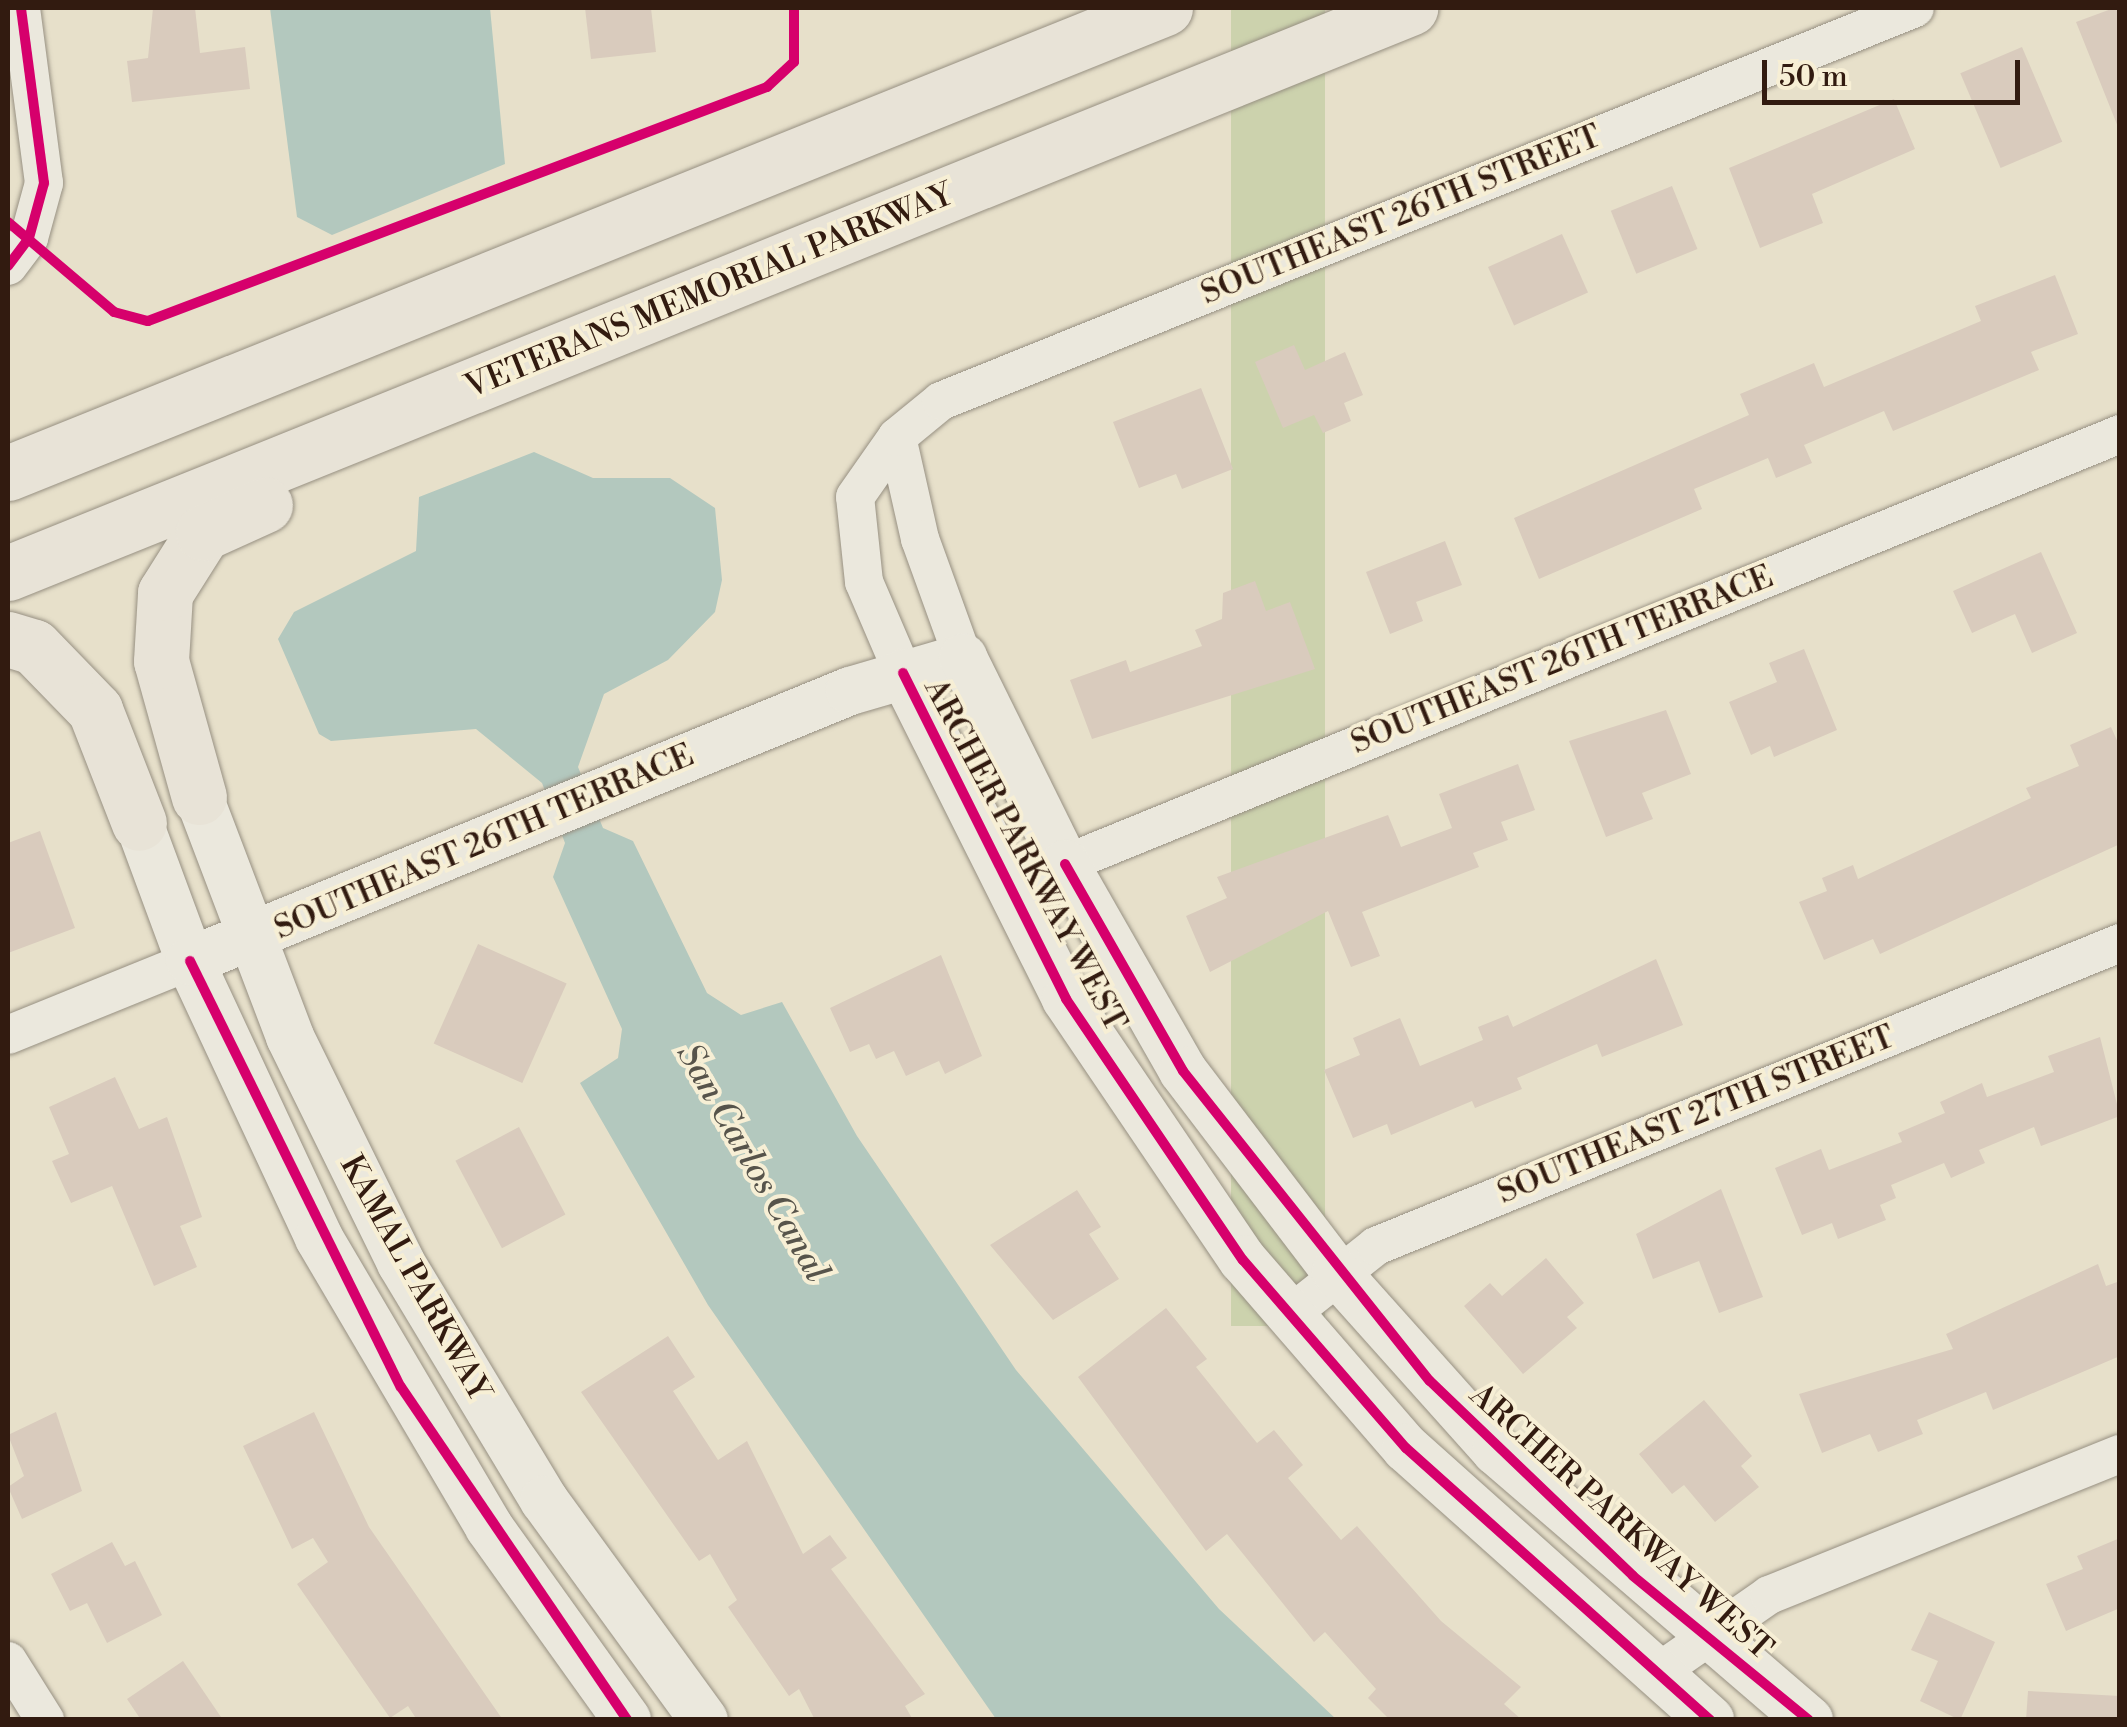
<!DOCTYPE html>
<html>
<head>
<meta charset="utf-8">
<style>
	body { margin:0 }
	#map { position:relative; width:2127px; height:1727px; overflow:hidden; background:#e7e0ca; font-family:"Libre Bodoni",serif }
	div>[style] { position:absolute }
	.green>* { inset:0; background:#ccd2ad; transform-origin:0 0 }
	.water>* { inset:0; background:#b3c8be }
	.building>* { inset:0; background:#d9cbbd; transform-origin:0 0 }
	.roads { filter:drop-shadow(0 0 2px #979082) drop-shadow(0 0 2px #979082) }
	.minor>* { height:38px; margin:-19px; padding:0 19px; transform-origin:19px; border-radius:19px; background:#ebe8dd }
	.tertiary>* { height:48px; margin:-24px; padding:0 24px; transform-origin:24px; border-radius:24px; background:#ebe8dd }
	.trunk>* { height:55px; margin:-27.5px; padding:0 27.5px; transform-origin:27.5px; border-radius:27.5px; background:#e8e3d7 }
	.cycleway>* { height:10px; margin:-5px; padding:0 5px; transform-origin:5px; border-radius:5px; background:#d6006c }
	span { translate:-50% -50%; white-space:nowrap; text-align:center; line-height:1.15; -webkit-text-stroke:8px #f7efd5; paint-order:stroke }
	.street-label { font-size:32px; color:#321b10 }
	.water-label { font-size:35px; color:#57544b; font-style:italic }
	.frame { position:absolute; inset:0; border:10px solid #321b10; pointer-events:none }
	.scale { position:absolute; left:1762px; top:60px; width:258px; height:45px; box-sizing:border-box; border:5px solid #321b10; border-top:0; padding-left:12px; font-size:30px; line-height:35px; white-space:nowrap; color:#321b10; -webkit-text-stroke:8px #f7efd5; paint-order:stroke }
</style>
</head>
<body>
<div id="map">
	<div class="green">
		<div style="left:1231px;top:8px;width:94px;height:1318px"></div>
	</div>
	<div class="water">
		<div style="clip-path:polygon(270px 8px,490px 8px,505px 164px,332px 235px,297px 217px)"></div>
		<div style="clip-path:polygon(534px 452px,593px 478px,670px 478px,715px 508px,722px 580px,715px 612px,668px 660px,604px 694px,578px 767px,603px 828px,633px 841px,707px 993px,741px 1015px,782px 1002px,857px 1136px,1016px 1370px,1219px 1609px,1336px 1719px,996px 1719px,708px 1305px,580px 1083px,618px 1058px,622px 1029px,553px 877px,565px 843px,542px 783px,476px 729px,331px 741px,319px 734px,278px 639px,294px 612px,416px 551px,419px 497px)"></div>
	</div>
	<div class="building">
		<div style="clip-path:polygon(153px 8px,195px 8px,200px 53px,245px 47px,250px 89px,132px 102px,127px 61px,148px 58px)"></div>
		<div style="clip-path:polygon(585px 8px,651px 8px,656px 52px,591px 59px)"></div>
		<div style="clip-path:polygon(2114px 8px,2120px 8px,2118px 127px,2076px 22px)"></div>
		<div style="left:2022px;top:47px;width:103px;height:67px;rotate:67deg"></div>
		<div style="clip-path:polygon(1894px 99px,1915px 149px,1812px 194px,1823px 223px,1760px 248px,1729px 168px)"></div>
		<div style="left:1672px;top:186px;width:68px;height:66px;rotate:68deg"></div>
		<div style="left:1562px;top:234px;width:64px;height:81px;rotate:66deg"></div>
		<div style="clip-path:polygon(2055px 275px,2078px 334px,2031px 352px,2039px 370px,1893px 431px,1884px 411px,1804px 445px,1812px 463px,1776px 478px,1768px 458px,1694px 489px,1702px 509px,1539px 579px,1514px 518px,1749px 415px,1740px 394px,1814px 363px,1824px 387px,1981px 321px,1975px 306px)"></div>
		<div style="clip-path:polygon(1294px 345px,1305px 370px,1345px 352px,1363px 395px,1344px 403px,1351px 421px,1323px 433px,1314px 415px,1283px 428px,1255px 362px)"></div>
		<div style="clip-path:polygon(1201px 388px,1233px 469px,1182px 489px,1176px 474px,1139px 488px,1113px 422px)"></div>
		<div style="clip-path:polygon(1445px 541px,1462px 585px,1416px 602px,1423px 621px,1390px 634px,1366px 572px)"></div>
		<div style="clip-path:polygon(2041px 552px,2077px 633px,2032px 653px,2015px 614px,1972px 633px,1953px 591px)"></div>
		<div style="clip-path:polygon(1255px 581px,1266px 611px,1290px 602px,1315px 669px,1092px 739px,1070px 680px,1126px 660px,1130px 672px,1202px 646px,1195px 630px,1222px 619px,1223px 593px)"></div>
		<div style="clip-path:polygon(1804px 649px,1837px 730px,1774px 757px,1770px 746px,1751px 755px,1729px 702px,1777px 682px,1769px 663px)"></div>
		<div style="clip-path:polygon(1666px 710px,1691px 774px,1642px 793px,1653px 819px,1606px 837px,1569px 741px)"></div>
		<div style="clip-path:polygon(2111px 727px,2120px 747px,2120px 844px,1880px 954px,1873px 939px,1824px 960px,1799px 902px,1827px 891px,1822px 878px,1853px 865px,1858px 879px,2031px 798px,2026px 788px,2079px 766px,2070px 745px)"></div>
		<div style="clip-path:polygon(1518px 764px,1535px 810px,1501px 822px,1508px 840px,1473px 853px,1479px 867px,1362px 912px,1380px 956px,1351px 967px,1328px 911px,1210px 972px,1186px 916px,1227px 898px,1217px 877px,1388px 815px,1401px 847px,1452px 828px,1439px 794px)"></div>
		<div style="clip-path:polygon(40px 831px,75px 928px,8px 953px,8px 843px)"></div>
		<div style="left:478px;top:944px;width:97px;height:109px;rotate:24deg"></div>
		<div style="clip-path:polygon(941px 955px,982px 1056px,945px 1074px,939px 1061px,906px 1076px,894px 1051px,876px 1059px,869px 1044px,850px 1052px,830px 1008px)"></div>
		<div style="clip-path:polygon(1656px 959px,1683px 1025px,1602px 1057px,1597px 1044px,1517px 1078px,1522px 1089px,1475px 1108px,1472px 1101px,1391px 1135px,1387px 1124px,1353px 1138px,1324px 1070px,1360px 1055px,1353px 1038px,1400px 1018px,1420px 1066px,1483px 1040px,1478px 1027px,1508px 1015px,1513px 1027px)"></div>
		<div style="clip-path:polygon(2100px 1037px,2120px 1116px,2041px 1146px,2034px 1127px,1979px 1150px,1985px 1163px,1951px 1178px,1944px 1163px,1891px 1185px,1896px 1198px,1880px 1205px,1886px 1220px,1838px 1239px,1832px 1223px,1802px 1235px,1775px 1168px,1821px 1149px,1829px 1170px,1902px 1142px,1898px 1133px,1945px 1113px,1940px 1102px,1982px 1083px,1987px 1097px,2054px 1072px,2048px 1056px)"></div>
		<div style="clip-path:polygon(115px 1077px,139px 1129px,167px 1117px,202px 1217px,180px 1226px,197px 1267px,154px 1286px,112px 1186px,71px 1203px,52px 1161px,69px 1154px,49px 1107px)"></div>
		<div style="left:519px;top:1127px;width:99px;height:72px;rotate:62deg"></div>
		<div style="clip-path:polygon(1721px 1189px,1763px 1297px,1719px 1313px,1699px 1261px,1653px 1279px,1636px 1234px)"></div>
		<div style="clip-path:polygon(1077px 1190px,1101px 1227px,1089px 1234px,1119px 1279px,1053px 1320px,990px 1245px)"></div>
		<div style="clip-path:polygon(1546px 1258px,1584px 1303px,1567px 1317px,1577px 1328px,1523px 1374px,1464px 1306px,1490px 1283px,1502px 1296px)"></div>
		<div style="clip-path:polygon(2098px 1264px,2106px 1286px,2120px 1281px,2120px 1356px,1993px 1410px,1986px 1392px,1917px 1420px,1923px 1434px,1878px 1452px,1870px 1434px,1822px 1453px,1799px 1394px,1953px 1349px,1946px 1334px)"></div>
		<div style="clip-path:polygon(1166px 1308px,1207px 1359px,1196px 1367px,1257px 1443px,1274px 1430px,1303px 1465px,1288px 1478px,1341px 1540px,1357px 1526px,1441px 1621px,1521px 1687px,1504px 1704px,1522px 1720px,1390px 1720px,1368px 1698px,1376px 1689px,1325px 1632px,1314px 1642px,1227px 1534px,1206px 1551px,1078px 1377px)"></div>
		<div style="clip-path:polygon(668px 1336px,695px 1377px,673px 1391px,718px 1460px,747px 1441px,803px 1554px,830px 1535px,847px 1558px,831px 1569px,925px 1694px,905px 1706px,913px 1720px,815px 1720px,799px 1689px,789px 1696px,728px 1607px,737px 1600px,710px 1554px,699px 1561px,581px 1392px)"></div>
		<div style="clip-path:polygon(1704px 1400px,1752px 1456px,1741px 1466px,1759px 1487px,1715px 1522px,1684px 1485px,1672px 1494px,1639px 1454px)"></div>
		<div style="clip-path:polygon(56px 1412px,82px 1491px,22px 1519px,8px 1487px,24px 1476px,8px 1435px)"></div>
		<div style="clip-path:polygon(314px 1412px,369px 1527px,503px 1720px,417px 1720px,408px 1706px,390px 1718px,297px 1584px,328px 1562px,313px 1538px,292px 1549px,243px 1446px)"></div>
		<div style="clip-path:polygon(2120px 1538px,2120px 1608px,2066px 1631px,2046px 1584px,2083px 1569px,2077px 1556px)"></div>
		<div style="clip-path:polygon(112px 1542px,125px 1566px,135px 1561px,162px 1615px,107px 1643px,87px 1603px,70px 1611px,51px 1574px)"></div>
		<div style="clip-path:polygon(1929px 1612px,1995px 1642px,1960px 1720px,1920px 1701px,1938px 1661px,1911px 1650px)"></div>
		<div style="clip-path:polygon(183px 1661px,223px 1720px,141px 1720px,127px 1699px)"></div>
		<div style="clip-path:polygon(2028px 1691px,2120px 1696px,2120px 1720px,2026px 1720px)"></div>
	</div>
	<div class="roads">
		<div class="minor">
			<div style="left:8px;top:266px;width:35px;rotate:-53deg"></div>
			<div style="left:29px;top:238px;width:57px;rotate:-74.7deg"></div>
			<div style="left:44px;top:183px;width:177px;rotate:-97.5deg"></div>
			<div style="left:897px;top:437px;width:105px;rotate:77.3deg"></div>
			<div style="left:920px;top:539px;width:127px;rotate:70.1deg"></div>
			<div style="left:903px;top:673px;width:99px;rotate:-113.2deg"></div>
			<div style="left:864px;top:582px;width:85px;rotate:-96deg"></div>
			<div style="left:855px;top:497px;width:73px;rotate:-55deg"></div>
			<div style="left:897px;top:437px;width:57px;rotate:-39.3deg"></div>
			<div style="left:941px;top:401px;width:1050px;rotate:-21.97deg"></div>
			<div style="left:1004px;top:881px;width:63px;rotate:-15.6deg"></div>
			<div style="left:1065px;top:864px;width:1139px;rotate:-22.17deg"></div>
			<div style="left:8px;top:1035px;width:196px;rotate:-22.1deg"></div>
			<div style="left:1289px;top:1315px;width:111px;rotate:-38.4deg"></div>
			<div style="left:1376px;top:1246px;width:803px;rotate:-22.16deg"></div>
			<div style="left:8px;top:1661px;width:70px;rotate:57.9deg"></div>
			<div style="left:1654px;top:1675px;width:140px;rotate:-34.8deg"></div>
			<div style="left:1769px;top:1595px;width:378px;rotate:-21.9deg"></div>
		</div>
		<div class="tertiary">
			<div style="left:903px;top:673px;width:364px;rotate:63.4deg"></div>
			<div style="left:1066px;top:999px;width:315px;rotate:55.9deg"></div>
			<div style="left:1243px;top:1260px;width:249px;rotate:49.1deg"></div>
			<div style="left:1406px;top:1448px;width:408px;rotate:41.8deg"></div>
			<div style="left:199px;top:797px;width:257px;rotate:69.2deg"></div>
			<div style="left:290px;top:1037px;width:252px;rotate:63.8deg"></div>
			<div style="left:401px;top:1263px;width:277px;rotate:58.9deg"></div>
			<div style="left:544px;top:1500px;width:272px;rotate:54deg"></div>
			<div style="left:139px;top:823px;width:147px;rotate:69.7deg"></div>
			<div style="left:190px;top:961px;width:306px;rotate:65deg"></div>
			<div style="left:319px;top:1238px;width:335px;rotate:59.5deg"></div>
			<div style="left:489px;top:1527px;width:237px;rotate:54.4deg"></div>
			<div style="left:190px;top:961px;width:713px;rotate:-22.25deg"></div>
			<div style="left:850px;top:691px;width:118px;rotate:-16.3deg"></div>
			<div style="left:963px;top:658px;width:230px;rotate:63.7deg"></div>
			<div style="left:1065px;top:864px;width:238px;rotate:60.3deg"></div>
			<div style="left:1183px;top:1071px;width:253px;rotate:52.7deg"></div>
			<div style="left:1336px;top:1272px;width:240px;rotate:48.2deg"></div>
			<div style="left:1496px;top:1451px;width:413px;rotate:40.7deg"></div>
		</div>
		<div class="trunk">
			<div style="left:8px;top:473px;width:1247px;rotate:-21.9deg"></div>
			<div style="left:8px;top:573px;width:1512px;rotate:-21.95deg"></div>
			<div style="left:8px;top:639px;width:27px;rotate:17deg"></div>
			<div style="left:34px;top:647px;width:88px;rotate:45.9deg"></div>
			<div style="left:95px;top:710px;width:121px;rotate:68.7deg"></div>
			<div style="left:199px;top:797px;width:141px;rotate:-105.6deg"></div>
			<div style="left:161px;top:661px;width:68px;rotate:-86.6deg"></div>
			<div style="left:165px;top:593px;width:71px;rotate:-57.7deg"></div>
			<div style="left:203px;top:533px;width:68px;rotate:-24.3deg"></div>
		</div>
	</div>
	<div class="cycleway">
		<div style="left:8px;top:222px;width:139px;rotate:40.3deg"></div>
		<div style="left:114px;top:312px;width:35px;rotate:15deg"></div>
		<div style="left:148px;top:321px;width:662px;rotate:-20.71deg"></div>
		<div style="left:767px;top:87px;width:37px;rotate:-43deg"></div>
		<div style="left:794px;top:62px;width:54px;rotate:-90deg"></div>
		<div style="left:8px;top:266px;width:35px;rotate:-53deg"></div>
		<div style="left:29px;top:238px;width:57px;rotate:-74.7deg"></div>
		<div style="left:44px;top:183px;width:177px;rotate:-97.5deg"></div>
		<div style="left:903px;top:673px;width:364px;rotate:63.4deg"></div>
		<div style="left:1066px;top:999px;width:315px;rotate:55.9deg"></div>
		<div style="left:1243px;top:1260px;width:249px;rotate:49.1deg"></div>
		<div style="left:1406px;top:1448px;width:408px;rotate:41.8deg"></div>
		<div style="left:1065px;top:864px;width:238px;rotate:60.3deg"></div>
		<div style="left:1183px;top:1071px;width:396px;rotate:51.5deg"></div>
		<div style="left:1430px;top:1381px;width:281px;rotate:43.8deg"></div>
		<div style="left:1633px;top:1576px;width:227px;rotate:39.3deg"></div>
		<div style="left:190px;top:961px;width:475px;rotate:63.7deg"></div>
		<div style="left:401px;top:1387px;width:402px;rotate:55.8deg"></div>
	</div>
	<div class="street-label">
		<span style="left:1401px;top:215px;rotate:-22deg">SOUTHEAST 26TH STREET</span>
		<span style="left:709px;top:291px;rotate:-22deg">VETERANS MEMORIAL PARKWAY</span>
		<span style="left:1562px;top:660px;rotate:-22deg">SOUTHEAST 26TH TERRACE</span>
		<span style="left:484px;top:842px;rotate:-23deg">SOUTHEAST 26TH TERRACE</span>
		<span style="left:1025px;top:855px;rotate:62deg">ARCHER PARKWAY WEST</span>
		<span style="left:1696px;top:1115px;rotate:-22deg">SOUTHEAST 27TH STREET</span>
		<span style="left:415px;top:1278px;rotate:61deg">KAMAL PARKWAY</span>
		<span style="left:1621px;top:1522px;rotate:42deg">ARCHER PARKWAY WEST</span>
	</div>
	<div class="water-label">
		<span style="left:752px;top:1163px;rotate:60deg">San Carlos Canal</span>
	</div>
	<div class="frame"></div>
	<div class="scale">50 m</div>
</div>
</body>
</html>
